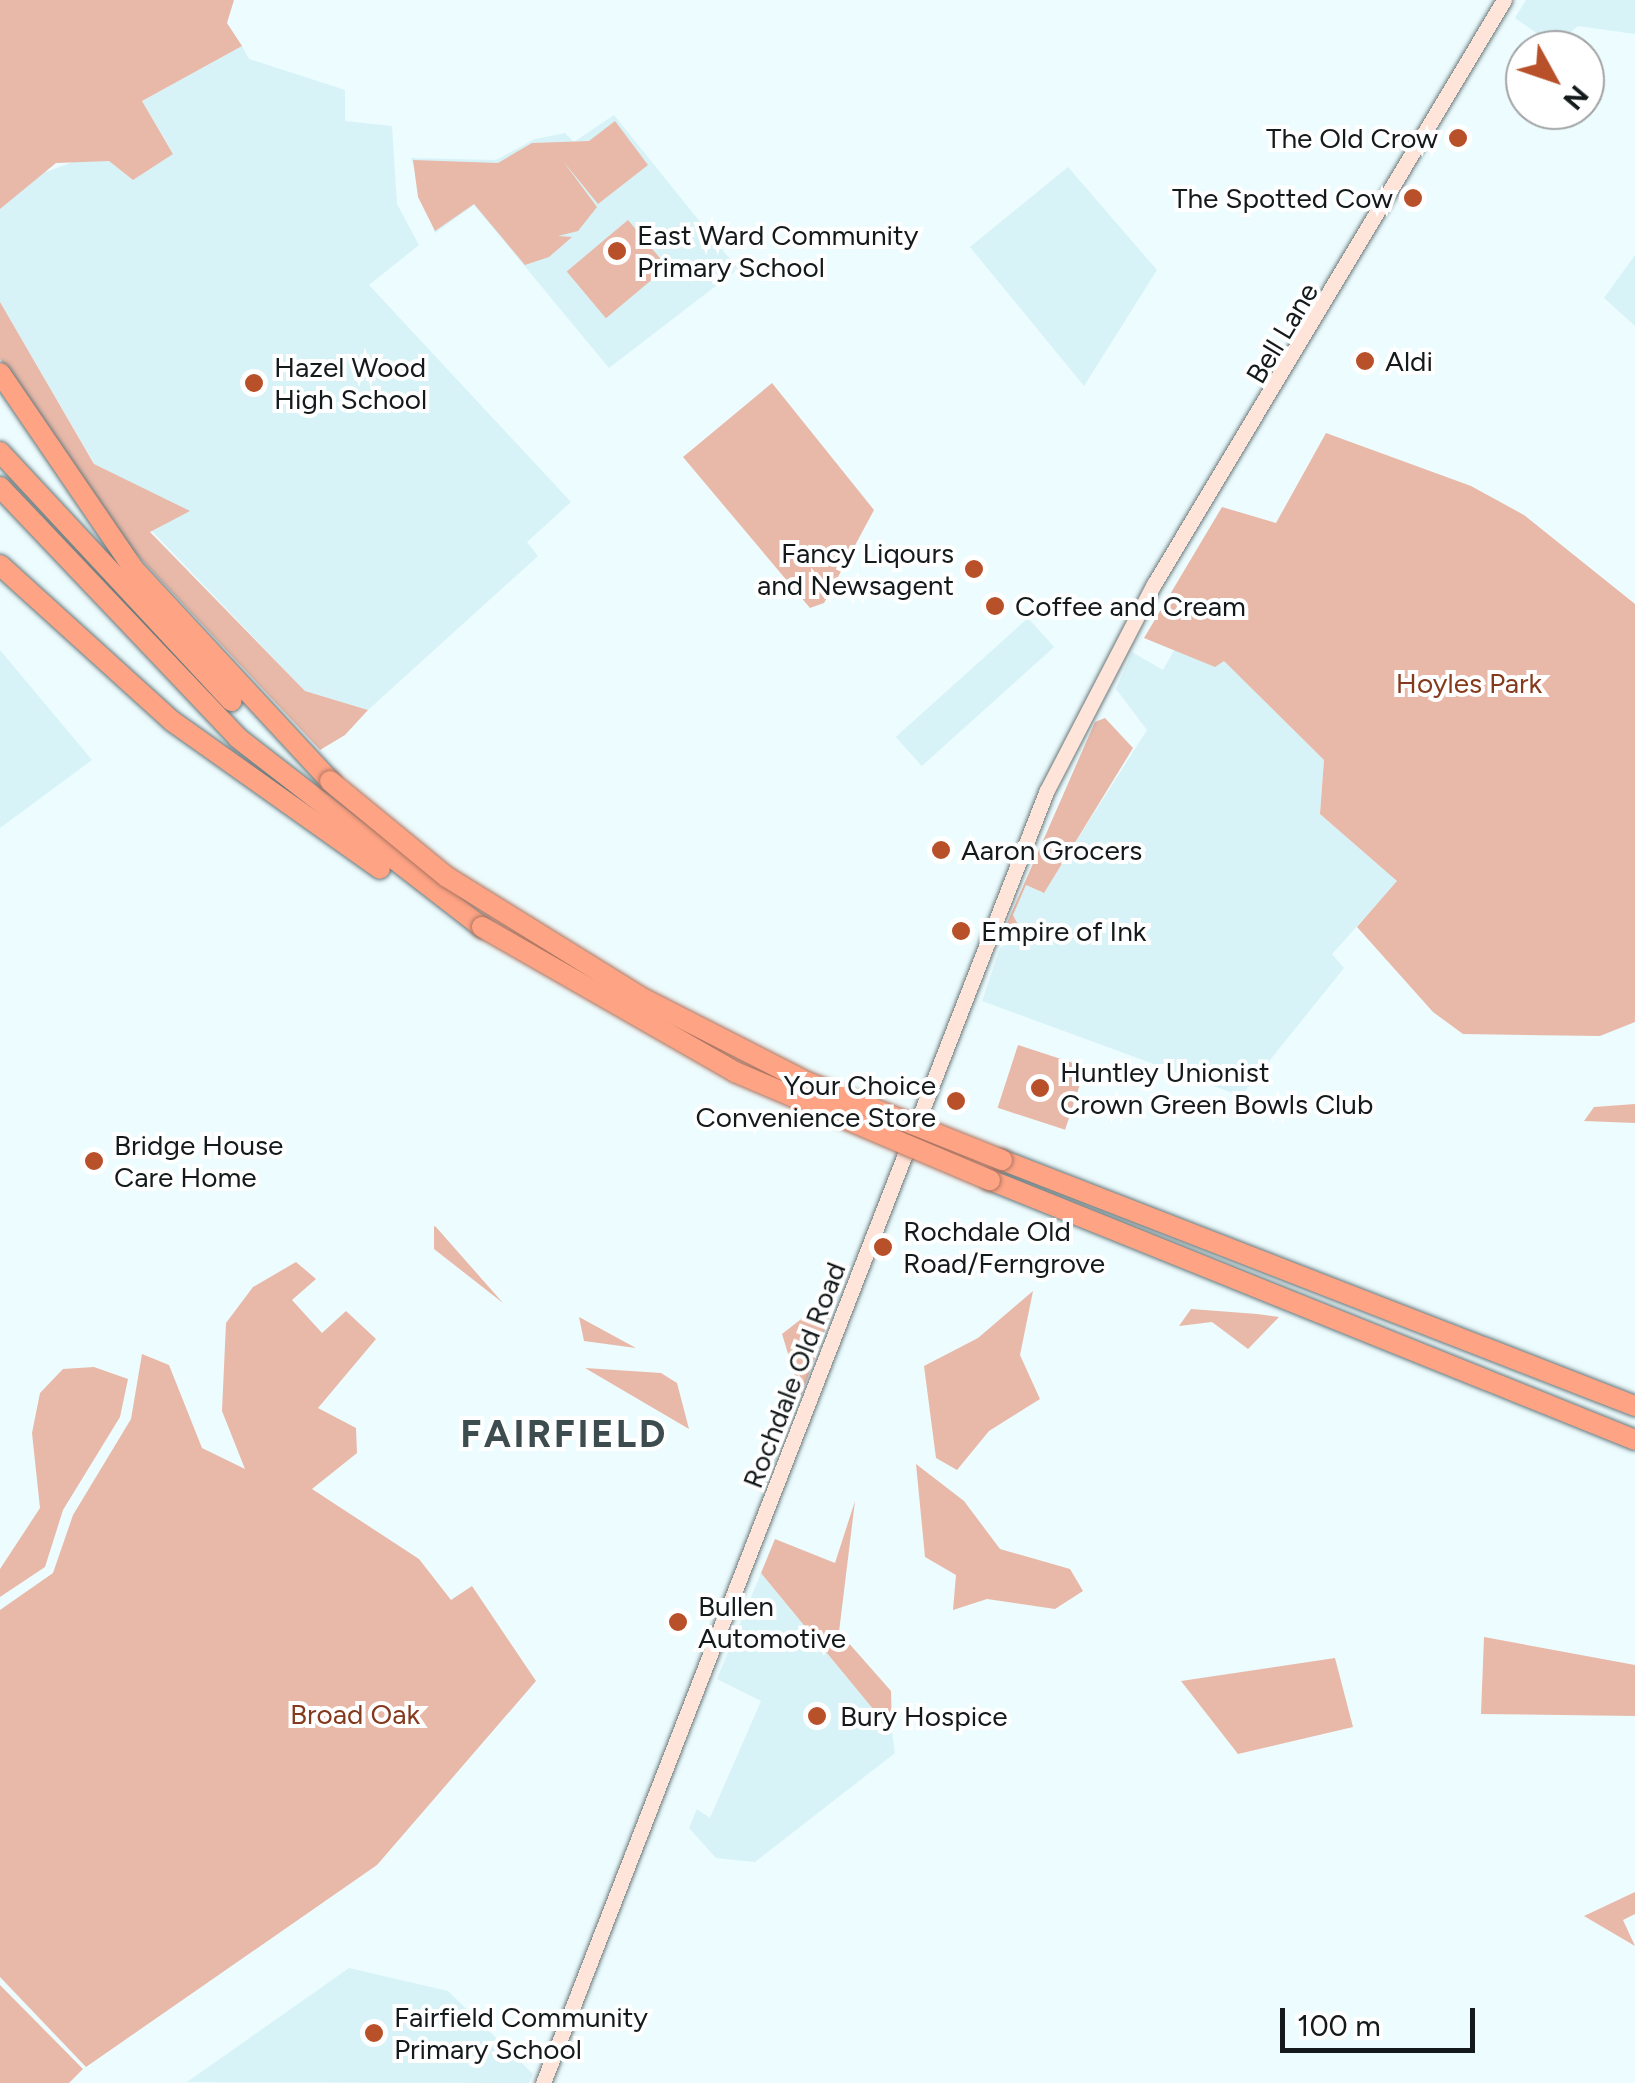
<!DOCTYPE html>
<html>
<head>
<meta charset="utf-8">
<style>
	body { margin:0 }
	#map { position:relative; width:1635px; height:2083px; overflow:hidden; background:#edfcfe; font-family:Figtree,sans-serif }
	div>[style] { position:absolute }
	.built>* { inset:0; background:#d7f3f7; transform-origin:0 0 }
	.green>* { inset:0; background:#e8b9a9; transform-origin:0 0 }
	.roads { filter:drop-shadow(0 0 2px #68787b) drop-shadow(0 0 2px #68787b) }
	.secondary>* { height:15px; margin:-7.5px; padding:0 7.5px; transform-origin:7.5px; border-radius:7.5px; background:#ffe4da }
	.motorway>* { height:20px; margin:-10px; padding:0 10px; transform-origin:10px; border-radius:10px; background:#fea485 }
	.bridges { filter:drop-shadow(0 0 2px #ac7460) drop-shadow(0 0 2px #ac7460) }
	.motorway-bridge>* { height:20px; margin:-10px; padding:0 10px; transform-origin:10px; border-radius:10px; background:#fea485 }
	.dots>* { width:28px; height:28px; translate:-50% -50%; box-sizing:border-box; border:5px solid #fff; border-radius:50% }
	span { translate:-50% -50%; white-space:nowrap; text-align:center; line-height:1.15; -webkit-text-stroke:8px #fff; paint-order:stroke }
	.poi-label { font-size:28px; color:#141a1b }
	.right { translate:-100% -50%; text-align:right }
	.left { translate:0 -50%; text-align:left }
	.street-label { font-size:28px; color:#141a1b }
	.park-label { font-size:28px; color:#85391d }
	.district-label { font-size:38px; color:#3d4c4e; font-weight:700; letter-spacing:2.5px }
	.north { position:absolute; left:1505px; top:30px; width:100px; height:100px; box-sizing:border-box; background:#fff; border:2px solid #a1a3a4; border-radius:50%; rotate:130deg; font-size:28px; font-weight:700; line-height:40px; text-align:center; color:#141a1b }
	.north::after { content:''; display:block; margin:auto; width:35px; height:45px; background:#b85029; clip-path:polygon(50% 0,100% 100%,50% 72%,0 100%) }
	.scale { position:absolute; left:1280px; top:2008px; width:195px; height:45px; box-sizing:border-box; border:5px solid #141a1b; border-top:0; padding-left:12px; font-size:30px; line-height:35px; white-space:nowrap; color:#141a1b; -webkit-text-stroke:8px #fff; paint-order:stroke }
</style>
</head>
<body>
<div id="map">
	<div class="built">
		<div style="clip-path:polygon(1526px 0,1635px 0,1635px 34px,1578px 26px,1555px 46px,1515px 18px)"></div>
		<div style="clip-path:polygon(242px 46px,249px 59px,345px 90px,345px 121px,392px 126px,397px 204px,419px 245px,369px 285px,571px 502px,527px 542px,538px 556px,368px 710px,305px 691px,105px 482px,0 302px,0 208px,27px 179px,81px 159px,109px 161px,133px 180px,173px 153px,142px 101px)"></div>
		<div style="clip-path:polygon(614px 115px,738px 269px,609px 368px,474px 205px,435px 233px,411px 158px,496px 160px,535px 139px,565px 133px,574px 142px)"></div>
		<div style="clip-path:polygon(1068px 167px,1157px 270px,1084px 386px,970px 247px)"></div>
		<div style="clip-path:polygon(1635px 255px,1635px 326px,1604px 298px)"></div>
		<div style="left:1028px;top:618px;width:39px;height:178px;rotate:48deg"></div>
		<div style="clip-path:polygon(1176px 647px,1215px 666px,1224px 660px,1324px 760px,1320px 814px,1398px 881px,1332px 954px,1344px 968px,1241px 1096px,982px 1001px,1000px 948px,1023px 934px,1013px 915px,1026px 885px,1043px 893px,1147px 730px,1116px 689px,1132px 652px,1163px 670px)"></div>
		<div style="clip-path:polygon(0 650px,92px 760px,0 828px)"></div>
		<div style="clip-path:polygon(761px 1573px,892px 1732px,895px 1753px,755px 1862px,716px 1858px,689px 1828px,697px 1809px,710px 1818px,761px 1701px,717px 1679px)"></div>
		<div style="clip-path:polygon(349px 1968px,448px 1991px,533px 2074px,529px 2083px,187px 2082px)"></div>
	</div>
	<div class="green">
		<div style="clip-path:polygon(0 0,234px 0,227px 23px,242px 46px,142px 101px,173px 154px,133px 180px,109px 161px,56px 163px,0 209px)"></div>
		<div style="clip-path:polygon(615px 121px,648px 165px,598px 204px,563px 161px,597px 207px,578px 231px,558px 236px,572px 237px,549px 257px,525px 265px,474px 204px,435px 231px,418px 197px,413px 160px,498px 163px,532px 143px,589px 141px)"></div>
		<div style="left:628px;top:220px;width:61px;height:80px;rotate:50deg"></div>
		<div style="clip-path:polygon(0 302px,94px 464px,190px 511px,150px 532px,305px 691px,368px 710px,345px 735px,320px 750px,123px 540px,0 359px)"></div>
		<div style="clip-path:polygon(772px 383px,874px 510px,824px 603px,810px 608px,683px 457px)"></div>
		<div style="clip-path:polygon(1326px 433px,1471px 486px,1524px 515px,1635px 604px,1635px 1022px,1600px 1036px,1463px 1034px,1433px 1012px,1357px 927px,1397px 881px,1320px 814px,1324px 760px,1224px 661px,1215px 667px,1144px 638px,1222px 507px,1276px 523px)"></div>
		<div style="clip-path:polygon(1105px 718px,1133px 748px,1044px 893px,1026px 885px,1013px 915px,1023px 934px,1007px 923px,1095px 722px)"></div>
		<div style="left:1018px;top:1045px;width:71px;height:66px;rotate:18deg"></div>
		<div style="clip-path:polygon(1635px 1104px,1635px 1123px,1584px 1121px,1594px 1107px)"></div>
		<div style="clip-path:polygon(434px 1226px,436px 1227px,503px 1303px,434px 1249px)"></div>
		<div style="clip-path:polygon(296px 1262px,316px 1279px,292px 1300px,322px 1333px,346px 1311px,376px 1339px,318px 1408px,356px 1428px,357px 1453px,312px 1489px,419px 1559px,451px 1600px,472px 1586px,536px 1681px,377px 1865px,86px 2067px,0 1977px,0 1610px,53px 1573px,73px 1515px,131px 1419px,142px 1354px,169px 1365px,202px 1448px,245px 1469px,222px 1411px,226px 1323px,253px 1287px)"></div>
		<div style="clip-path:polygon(1033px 1291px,1020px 1355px,1040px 1399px,989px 1431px,957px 1470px,936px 1458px,924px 1366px,978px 1338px)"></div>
		<div style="clip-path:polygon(814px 1309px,830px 1316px,801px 1396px,782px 1334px)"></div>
		<div style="clip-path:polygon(1191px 1309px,1257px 1314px,1279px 1317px,1248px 1349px,1212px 1322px,1179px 1326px)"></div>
		<div style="clip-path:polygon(579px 1317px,636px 1348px,584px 1341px)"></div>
		<div style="clip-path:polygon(94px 1367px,128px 1379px,120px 1417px,63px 1510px,45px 1567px,0 1597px,0 1569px,40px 1508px,32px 1433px,40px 1393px,63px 1369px)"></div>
		<div style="clip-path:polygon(585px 1368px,661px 1373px,677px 1383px,689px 1429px)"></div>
		<div style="clip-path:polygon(916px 1464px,964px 1501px,1000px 1549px,1070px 1569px,1083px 1591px,1055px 1609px,987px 1599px,953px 1610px,956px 1575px,925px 1557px)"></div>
		<div style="clip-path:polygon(855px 1501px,839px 1632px,891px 1691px,892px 1732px,761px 1573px,775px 1539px,835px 1563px)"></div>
		<div style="clip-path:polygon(1484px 1637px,1635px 1665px,1635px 1716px,1481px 1714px)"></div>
		<div style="clip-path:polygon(1335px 1658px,1353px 1727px,1238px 1754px,1181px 1681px)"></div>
		<div style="clip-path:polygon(1635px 1892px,1635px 1914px,1623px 1920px,1635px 1946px,1584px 1916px)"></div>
		<div style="clip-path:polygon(0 1985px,83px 2069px,69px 2083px,0 2083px)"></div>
	</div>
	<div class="roads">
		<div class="secondary">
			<div style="left:543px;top:2083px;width:1386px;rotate:-68.71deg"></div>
			<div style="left:1046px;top:792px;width:234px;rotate:-62.6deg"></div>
			<div style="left:1154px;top:584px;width:681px;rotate:-59.07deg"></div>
		</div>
		<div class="motorway">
			<div style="left:0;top:373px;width:236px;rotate:55.7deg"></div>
			<div style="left:133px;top:568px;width:290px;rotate:47.2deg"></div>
			<div style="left:0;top:452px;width:340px;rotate:47.1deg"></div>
			<div style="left:0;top:487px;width:346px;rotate:46.5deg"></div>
			<div style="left:238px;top:738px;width:309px;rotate:37.8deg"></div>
			<div style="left:0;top:565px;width:232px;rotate:42.2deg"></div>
			<div style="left:172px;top:721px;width:255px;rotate:35.4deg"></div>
			<div style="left:1002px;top:1160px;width:679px;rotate:21.24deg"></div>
			<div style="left:990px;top:1180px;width:695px;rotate:21.95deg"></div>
		</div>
	</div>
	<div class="bridges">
		<div class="motorway-bridge">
			<div style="left:330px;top:781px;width:151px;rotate:39.4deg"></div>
			<div style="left:447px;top:877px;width:232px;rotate:31.8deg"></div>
			<div style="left:644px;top:999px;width:183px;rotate:27deg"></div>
			<div style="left:807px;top:1082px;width:210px;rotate:21.8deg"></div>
			<div style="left:482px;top:927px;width:292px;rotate:29.8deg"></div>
			<div style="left:735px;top:1072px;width:277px;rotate:23deg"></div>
		</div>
	</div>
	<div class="dots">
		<div style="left:1458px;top:138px;background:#b85029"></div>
		<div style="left:1413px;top:198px;background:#b85029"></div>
		<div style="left:617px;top:251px;background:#b85029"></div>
		<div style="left:1365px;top:361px;background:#b85029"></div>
		<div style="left:254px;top:383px;background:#b85029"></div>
		<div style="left:974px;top:569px;background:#b85029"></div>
		<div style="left:995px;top:606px;background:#b85029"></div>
		<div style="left:941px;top:850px;background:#b85029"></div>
		<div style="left:961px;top:931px;background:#b85029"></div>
		<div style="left:1040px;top:1088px;background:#b85029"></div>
		<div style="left:956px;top:1101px;background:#b85029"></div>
		<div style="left:94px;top:1161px;background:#b85029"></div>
		<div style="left:883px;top:1247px;background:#b85029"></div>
		<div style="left:678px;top:1622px;background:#b85029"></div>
		<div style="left:817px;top:1716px;background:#b85029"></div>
		<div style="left:374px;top:2033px;background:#b85029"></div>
	</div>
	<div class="poi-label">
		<span class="right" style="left:1438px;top:138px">The Old Crow</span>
		<span class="right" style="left:1393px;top:198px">The Spotted Cow</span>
		<span class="left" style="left:637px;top:251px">East Ward Community<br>Primary School</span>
		<span class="left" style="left:1385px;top:361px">Aldi</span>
		<span class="left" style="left:274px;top:383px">Hazel Wood<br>High School</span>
		<span class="right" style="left:954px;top:569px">Fancy Liqours<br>and Newsagent</span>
		<span class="left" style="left:1015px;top:606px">Coffee and Cream</span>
		<span class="left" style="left:961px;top:850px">Aaron Grocers</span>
		<span class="left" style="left:981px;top:931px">Empire of Ink</span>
		<span class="left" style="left:1060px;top:1088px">Huntley Unionist<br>Crown Green Bowls Club</span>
		<span class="right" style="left:936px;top:1101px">Your Choice<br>Convenience Store</span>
		<span class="left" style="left:114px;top:1161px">Bridge House<br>Care Home</span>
		<span class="left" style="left:903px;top:1247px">Rochdale Old<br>Road/Ferngrove</span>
		<span class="left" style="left:698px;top:1622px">Bullen<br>Automotive</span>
		<span class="left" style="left:840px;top:1716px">Bury Hospice</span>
		<span class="left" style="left:394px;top:2033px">Fairfield Community<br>Primary School</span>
	</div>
	<div class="street-label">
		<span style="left:1282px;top:333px;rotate:-59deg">Bell Lane</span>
		<span style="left:794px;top:1375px;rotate:-69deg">Rochdale Old Road</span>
	</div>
	<div class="park-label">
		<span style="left:1469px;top:683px">Hoyles Park</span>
		<span style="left:355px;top:1714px">Broad Oak</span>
	</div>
	<div class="district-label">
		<span style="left:564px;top:1435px">FAIRFIELD</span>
	</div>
	<div class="north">N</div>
	<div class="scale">100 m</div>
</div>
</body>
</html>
